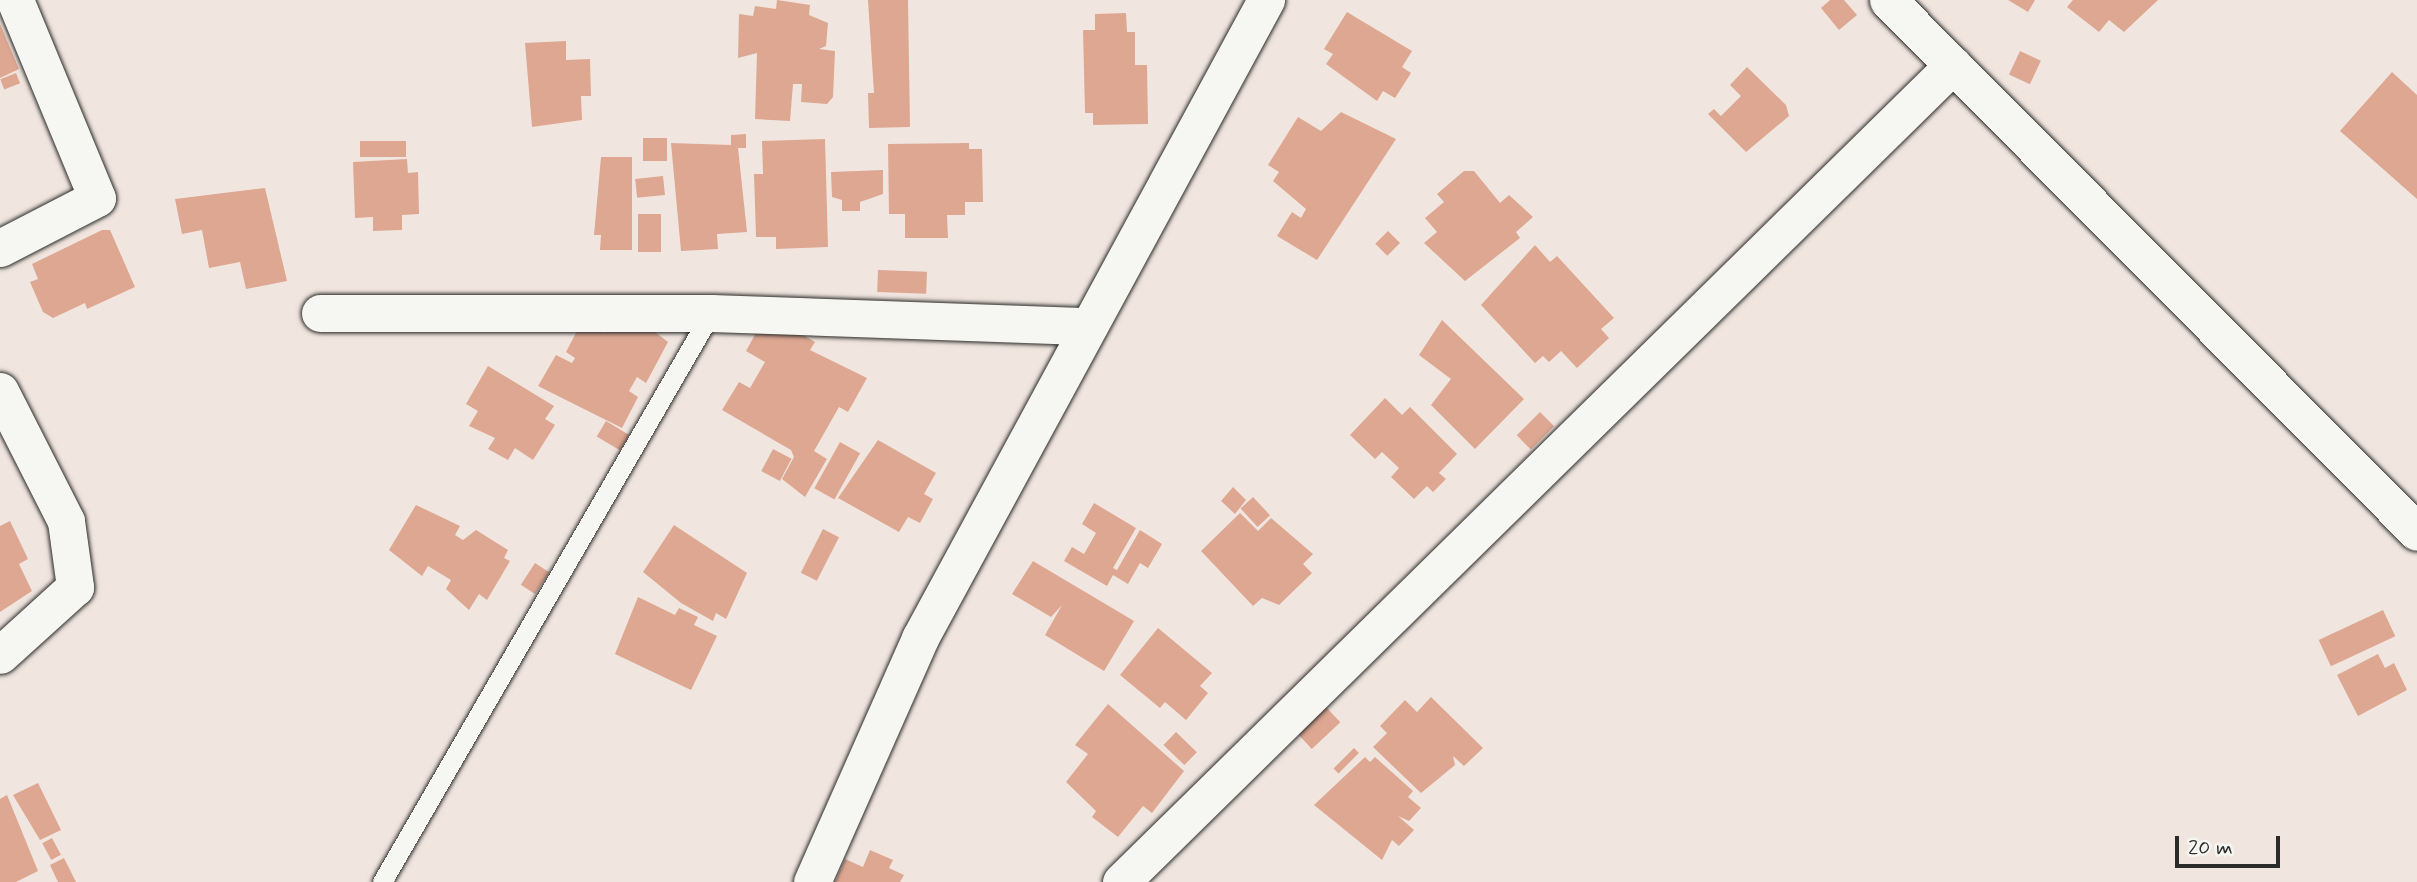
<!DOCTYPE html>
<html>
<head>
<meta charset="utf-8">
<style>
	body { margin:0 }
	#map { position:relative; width:2417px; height:882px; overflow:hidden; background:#f1e6df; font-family:Mynerve,sans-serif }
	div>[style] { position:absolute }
	.building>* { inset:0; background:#dda792; transform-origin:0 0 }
	.roads { filter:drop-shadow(0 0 2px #2b2b2b) drop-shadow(0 0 2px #2b2b2b) }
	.lane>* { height:19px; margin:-9.5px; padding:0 9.5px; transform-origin:9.5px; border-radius:9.5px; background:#f6f6f2 }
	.street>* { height:37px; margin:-18.5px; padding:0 18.5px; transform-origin:18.5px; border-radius:18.5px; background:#f6f6f2 }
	span { translate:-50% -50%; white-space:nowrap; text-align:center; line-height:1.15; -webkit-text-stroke:5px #f6f6f2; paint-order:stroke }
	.scale { position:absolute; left:2175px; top:836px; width:105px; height:32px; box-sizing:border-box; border:4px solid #2b2b2b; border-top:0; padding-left:9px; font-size:21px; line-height:24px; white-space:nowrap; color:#2b2b2b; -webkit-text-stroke:5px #f6f6f2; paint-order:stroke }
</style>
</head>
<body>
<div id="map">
	<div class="building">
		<div style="clip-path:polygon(777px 0,810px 5px,809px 15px,828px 23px,826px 46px,819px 49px,835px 51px,833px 97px,827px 104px,801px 102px,802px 84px,793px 84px,790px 121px,755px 119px,757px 53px,738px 58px,739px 14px,753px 16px,755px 6px,776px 9px)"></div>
		<div style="clip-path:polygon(868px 0,908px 0,910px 127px,869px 128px,868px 93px,874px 93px)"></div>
		<div style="clip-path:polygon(1830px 0,1844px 0,1857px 15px,1839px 30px,1821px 8px)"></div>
		<div style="clip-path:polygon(2008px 0,2035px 0,2028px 12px)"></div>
		<div style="clip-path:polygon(2073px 0,2158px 0,2124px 32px,2109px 20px,2099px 32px,2067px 7px)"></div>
		<div style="clip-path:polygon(1347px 12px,1412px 51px,1402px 67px,1411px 73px,1395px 98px,1383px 91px,1377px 101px,1326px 64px,1333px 54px,1324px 49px)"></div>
		<div style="clip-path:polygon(1126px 13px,1127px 32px,1135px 32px,1135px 65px,1147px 65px,1148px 124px,1093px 125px,1093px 113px,1085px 113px,1083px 30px,1095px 30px,1095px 14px)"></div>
		<div style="clip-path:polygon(0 24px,19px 69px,0 78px)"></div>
		<div style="clip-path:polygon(566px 41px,566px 60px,590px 59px,591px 96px,581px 96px,582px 120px,532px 127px,525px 43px)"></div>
		<div style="left:2020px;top:51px;width:23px;height:26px;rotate:25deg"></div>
		<div style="clip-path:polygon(1747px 67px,1786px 105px,1789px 116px,1746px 152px,1708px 114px,1714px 109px,1721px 116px,1741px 96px,1730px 85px)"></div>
		<div style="clip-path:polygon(2392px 72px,2417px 95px,2417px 199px,2340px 131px)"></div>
		<div style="left:16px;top:73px;width:11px;height:17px;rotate:68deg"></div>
		<div style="clip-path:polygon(1341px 112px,1396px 139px,1317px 260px,1277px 236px,1292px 212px,1301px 218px,1306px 209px,1273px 181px,1279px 172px,1268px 165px,1298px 117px,1321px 131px)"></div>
		<div style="clip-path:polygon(746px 134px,746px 148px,738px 148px,747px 232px,717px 234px,718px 249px,681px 251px,671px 143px,731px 145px,731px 135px)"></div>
		<div style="left:643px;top:138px;width:24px;height:23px"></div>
		<div style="clip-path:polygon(825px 139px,828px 247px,776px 249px,776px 237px,756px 237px,754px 174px,763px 174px,762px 141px)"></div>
		<div style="left:406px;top:141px;width:16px;height:46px;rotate:90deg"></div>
		<div style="clip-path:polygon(969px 143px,969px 149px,982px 149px,983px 202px,965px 202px,965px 215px,947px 215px,948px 238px,905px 238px,905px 214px,889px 214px,888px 144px)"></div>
		<div style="clip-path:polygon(601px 157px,632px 157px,632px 250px,600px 250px,601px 235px,594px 235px)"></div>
		<div style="clip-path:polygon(407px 159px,408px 173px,418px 172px,419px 214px,402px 215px,402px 230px,373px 231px,373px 217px,355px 218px,353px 162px)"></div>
		<div style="clip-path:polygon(883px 170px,883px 194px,860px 202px,860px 211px,842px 211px,842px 200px,832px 197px,831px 172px)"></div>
		<div style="clip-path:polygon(1464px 171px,1474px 171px,1500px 203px,1509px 195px,1533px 217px,1516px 232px,1520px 238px,1465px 281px,1424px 243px,1437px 232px,1425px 218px,1444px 202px,1437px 194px)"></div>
		<div style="left:663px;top:176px;width:19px;height:28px;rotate:84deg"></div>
		<div style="clip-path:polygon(265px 188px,287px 281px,246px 289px,240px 262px,209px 268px,202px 230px,182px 234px,175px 199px)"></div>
		<div style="left:638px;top:214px;width:23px;height:38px"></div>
		<div style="clip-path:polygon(102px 230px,110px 230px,135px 287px,87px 309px,85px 303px,53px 318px,43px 312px,30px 282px,38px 279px,32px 264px)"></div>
		<div style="left:1388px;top:231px;width:17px;height:18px;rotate:45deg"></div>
		<div style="clip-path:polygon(1535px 245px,1550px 262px,1557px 256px,1614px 318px,1601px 329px,1609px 338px,1577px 368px,1561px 351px,1549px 362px,1543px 356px,1535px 363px,1481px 305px)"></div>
		<div style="left:878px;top:270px;width:49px;height:22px;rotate:2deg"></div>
		<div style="clip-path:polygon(763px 320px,781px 322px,815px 342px,810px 350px,867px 378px,848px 412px,839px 407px,814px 451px,827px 459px,805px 497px,782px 479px,794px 457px,791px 450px,722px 410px,739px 382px,750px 388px,765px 362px,746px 351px)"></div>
		<div style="clip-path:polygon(1442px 320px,1524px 399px,1475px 449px,1431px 405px,1451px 379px,1419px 355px)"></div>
		<div style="clip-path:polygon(607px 324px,646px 325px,668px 342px,646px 383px,637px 377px,629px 391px,638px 397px,622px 428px,538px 386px,556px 355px,572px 363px,575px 358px,566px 352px,580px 325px,604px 333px)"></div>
		<div style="clip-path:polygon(488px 366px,554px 406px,545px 419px,555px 425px,533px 460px,515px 448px,508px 460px,488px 449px,495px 438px,469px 426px,478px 411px,466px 404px)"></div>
		<div style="clip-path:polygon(1385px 398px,1402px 415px,1410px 407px,1457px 454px,1439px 473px,1446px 479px,1433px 492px,1427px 486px,1414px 499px,1391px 477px,1399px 468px,1382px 452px,1375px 459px,1350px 435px)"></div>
		<div style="left:1540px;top:412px;width:20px;height:33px;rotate:45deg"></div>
		<div style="left:606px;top:421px;width:27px;height:18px;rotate:31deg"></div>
		<div style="clip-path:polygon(878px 440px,936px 473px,924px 494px,933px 499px,920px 523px,908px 517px,899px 532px,838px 498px)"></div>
		<div style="left:840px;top:442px;width:23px;height:53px;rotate:29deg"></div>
		<div style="left:773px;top:449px;width:21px;height:25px;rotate:28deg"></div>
		<div style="clip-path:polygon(1233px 487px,1246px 500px,1235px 514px,1221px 501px)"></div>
		<div style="left:1253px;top:497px;width:25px;height:17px;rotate:47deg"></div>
		<div style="clip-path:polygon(1094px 503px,1136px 528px,1113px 568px,1117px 570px,1140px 530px,1162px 544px,1148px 568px,1140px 563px,1128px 584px,1113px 575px,1107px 586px,1064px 561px,1072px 547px,1084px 554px,1096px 533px,1082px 524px)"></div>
		<div style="clip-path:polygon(416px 505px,460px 526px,455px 535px,463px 540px,476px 530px,508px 550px,504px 558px,510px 561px,487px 600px,479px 594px,469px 610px,446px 589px,451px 580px,428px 566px,422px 576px,389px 550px)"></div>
		<div style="clip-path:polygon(1240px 513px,1258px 531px,1271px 518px,1313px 554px,1303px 564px,1312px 573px,1279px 605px,1262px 598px,1253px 606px,1201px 551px)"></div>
		<div style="clip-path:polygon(10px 521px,28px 559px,19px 564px,32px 591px,0 612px,0 526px)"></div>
		<div style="clip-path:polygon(674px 525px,747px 573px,726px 619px,716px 613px,713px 621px,681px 603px,643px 572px)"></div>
		<div style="left:823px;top:529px;width:18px;height:49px;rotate:27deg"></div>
		<div style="clip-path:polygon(1033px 561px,1134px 621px,1104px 671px,1045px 635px,1062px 605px,1051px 617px,1012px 594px)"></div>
		<div style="left:535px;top:563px;width:17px;height:26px;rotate:33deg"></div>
		<div style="clip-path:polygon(638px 597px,675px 615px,679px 608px,698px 617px,694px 625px,717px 636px,691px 690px,615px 654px)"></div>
		<div style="left:2383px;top:610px;width:29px;height:71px;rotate:65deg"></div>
		<div style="clip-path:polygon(1158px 628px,1212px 673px,1200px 686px,1208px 693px,1186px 720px,1165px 702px,1160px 708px,1120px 675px)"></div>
		<div style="clip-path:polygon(2378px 654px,2385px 668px,2394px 663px,2407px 690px,2358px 716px,2337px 675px)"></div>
		<div style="clip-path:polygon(1431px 697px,1483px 748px,1464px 766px,1453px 756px,1455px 765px,1421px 793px,1373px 747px,1387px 733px,1380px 726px,1405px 700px,1417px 712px)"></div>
		<div style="clip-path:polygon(1108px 704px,1184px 771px,1152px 813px,1143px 806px,1118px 837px,1092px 817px,1096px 811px,1066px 782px,1088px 754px,1075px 745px)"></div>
		<div style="left:1326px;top:707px;width:21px;height:39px;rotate:47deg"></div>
		<div style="left:1176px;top:732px;width:29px;height:18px;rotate:44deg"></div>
		<div style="left:1354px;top:748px;width:7px;height:29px;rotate:45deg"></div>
		<div style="clip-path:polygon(1365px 757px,1370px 762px,1375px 757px,1413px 791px,1408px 797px,1421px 808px,1409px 821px,1398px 816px,1414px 830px,1399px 846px,1392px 840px,1382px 860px,1314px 805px)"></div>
		<div style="clip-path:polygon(38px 783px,61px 830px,40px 840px,13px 795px)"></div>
		<div style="clip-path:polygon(7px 795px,38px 871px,16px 882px,0 882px,0 799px)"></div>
		<div style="left:52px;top:838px;width:19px;height:11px;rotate:62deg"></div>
		<div style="clip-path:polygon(870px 850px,893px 860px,889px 868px,904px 875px,900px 882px,835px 882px,845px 859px,863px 867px)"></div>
		<div style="clip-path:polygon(64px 858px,76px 882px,58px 882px,50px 865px)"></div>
	</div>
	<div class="roads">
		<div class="lane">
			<div style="left:382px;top:882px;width:657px;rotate:-59.96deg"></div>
		</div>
		<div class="street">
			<div style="left:1888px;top:0;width:750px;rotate:45.16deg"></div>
			<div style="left:0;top:248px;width:109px;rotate:-27.3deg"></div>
			<div style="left:97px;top:198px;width:214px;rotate:-112.5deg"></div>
			<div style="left:320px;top:313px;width:391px"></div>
			<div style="left:711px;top:313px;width:378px;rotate:2deg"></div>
			<div style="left:0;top:391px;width:146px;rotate:63.1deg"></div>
			<div style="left:66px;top:521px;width:67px;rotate:82.2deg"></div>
			<div style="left:75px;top:587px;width:101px;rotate:137.8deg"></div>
			<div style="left:812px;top:882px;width:267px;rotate:-66.1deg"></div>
			<div style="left:920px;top:638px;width:726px;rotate:-61.53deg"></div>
			<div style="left:1121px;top:882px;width:1166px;rotate:-44.48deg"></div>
		</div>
	</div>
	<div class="scale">20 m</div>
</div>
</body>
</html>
